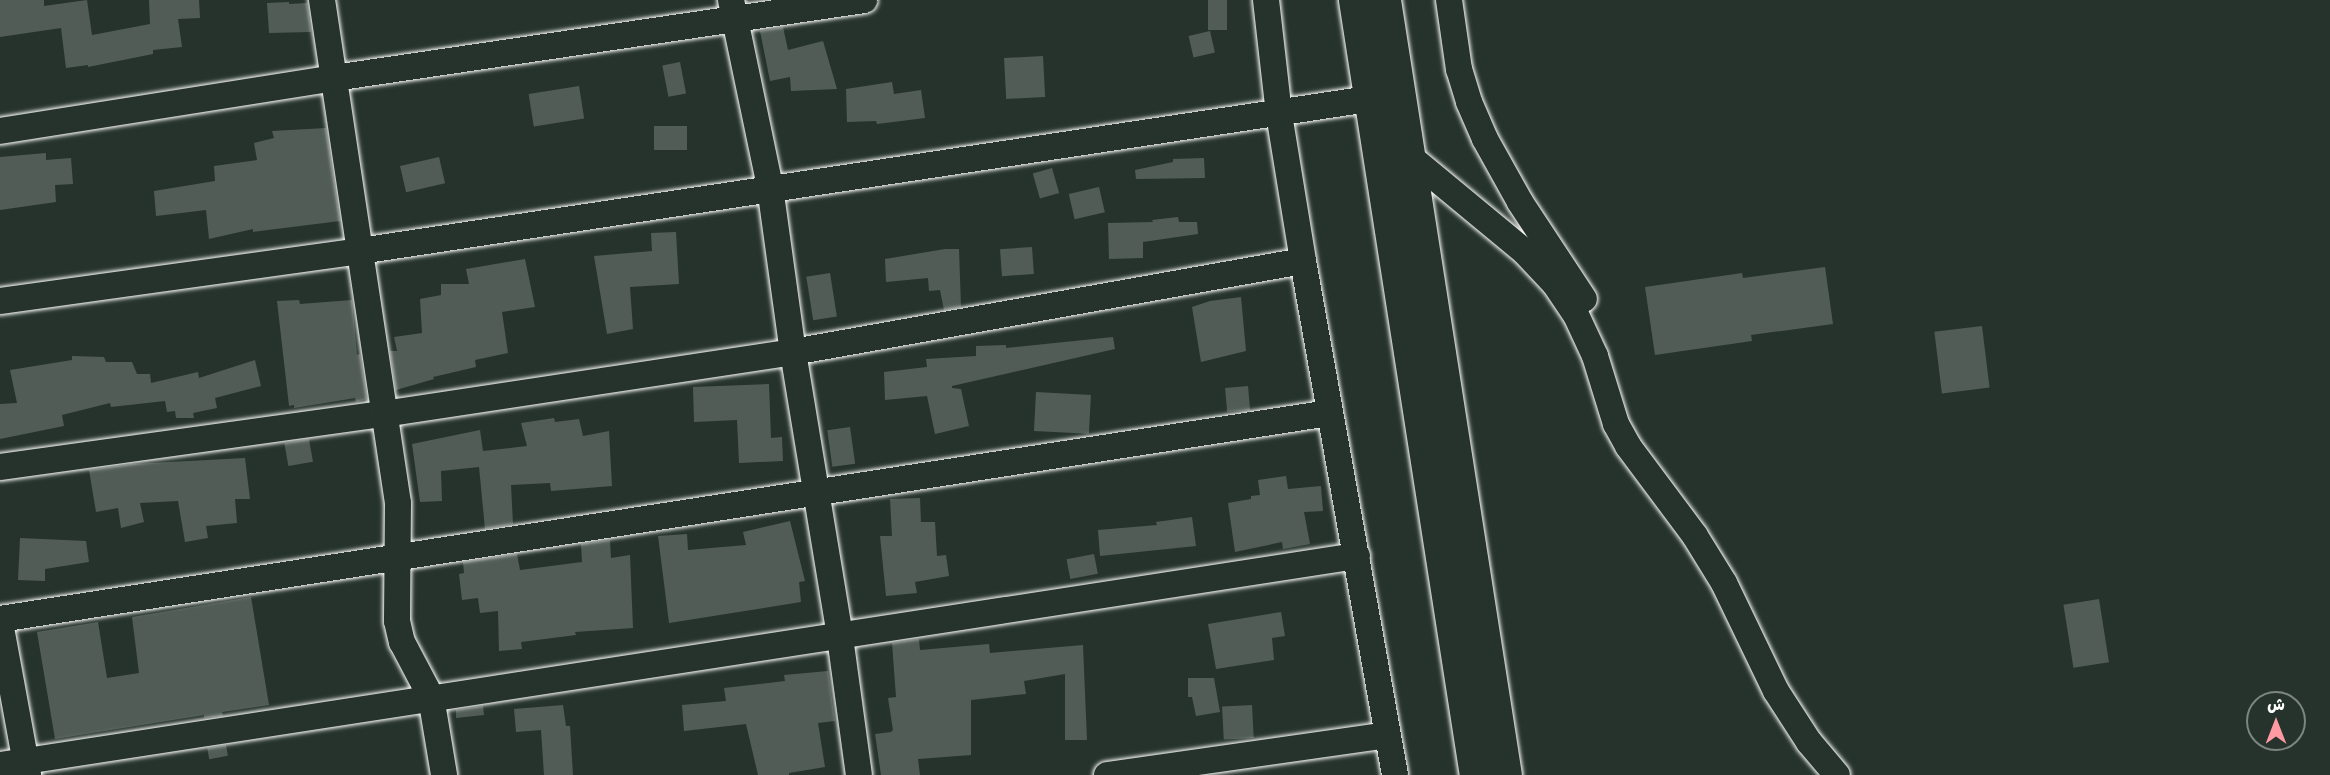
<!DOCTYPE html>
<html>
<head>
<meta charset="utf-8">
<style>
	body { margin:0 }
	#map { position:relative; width:2330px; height:775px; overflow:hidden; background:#26332d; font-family:Sriracha,"Playpen Sans Arabic",sans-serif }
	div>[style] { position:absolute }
	.building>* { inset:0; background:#515c57; transform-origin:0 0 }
	.roads { filter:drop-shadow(0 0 2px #fff) drop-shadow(0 0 2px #fff) }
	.minor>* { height:26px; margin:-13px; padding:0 13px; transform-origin:13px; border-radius:13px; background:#26332d }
	.highway>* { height:33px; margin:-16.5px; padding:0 16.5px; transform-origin:16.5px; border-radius:16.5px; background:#26332d }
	span { translate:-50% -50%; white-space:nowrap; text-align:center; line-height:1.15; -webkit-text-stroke:6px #26332d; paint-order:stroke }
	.north { position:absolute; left:2246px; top:691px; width:60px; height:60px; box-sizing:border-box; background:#26332d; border:2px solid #7d8581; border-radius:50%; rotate:0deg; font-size:16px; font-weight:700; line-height:24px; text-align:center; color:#fff }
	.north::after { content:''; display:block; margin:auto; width:21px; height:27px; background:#ff9aa2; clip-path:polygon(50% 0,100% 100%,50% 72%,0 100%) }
</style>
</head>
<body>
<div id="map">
	<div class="building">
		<div style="clip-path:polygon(0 0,44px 0,44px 6px,87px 0,92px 35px,150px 24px,149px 0,199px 0,200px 18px,178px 19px,182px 47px,153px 50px,153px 54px,88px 67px,88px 65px,66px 68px,61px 28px,0 37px)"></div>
		<div style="left:1208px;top:0;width:19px;height:30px"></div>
		<div style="clip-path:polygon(289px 2px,289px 4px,307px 3px,311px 32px,269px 33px,267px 3px)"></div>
		<div style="clip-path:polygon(783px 27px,788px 50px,823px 41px,837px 89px,791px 91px,790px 77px,770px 81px,760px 31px)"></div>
		<div style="left:1210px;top:31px;width:22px;height:22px;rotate:77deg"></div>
		<div style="left:1043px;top:56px;width:41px;height:39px;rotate:87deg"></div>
		<div style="left:680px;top:62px;width:32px;height:18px;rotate:79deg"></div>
		<div style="clip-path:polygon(892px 82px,894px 94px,921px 90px,925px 118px,877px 124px,876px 121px,847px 122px,846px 89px)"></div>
		<div style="left:579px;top:86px;width:33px;height:51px;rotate:81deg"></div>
		<div style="left:654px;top:126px;width:33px;height:24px"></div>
		<div style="clip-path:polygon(326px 128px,340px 221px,253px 232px,253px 229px,209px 239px,206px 210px,156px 216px,154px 191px,215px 181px,214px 166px,257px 160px,254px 143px,274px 138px,272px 131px)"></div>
		<div style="clip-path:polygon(46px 153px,46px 160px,71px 158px,73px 184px,55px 185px,56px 202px,0 210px,0 157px)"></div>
		<div style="left:439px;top:157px;width:27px;height:40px;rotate:77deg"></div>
		<div style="clip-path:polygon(1204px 158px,1205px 178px,1136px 179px,1135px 170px,1173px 162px,1173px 159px)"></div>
		<div style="left:1052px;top:168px;width:26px;height:20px;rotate:74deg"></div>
		<div style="left:1099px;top:187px;width:26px;height:31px;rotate:77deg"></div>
		<div style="clip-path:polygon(1178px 217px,1179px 222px,1197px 222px,1198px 234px,1143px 242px,1143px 258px,1109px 259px,1108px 223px,1153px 222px,1152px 220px)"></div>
		<div style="clip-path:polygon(676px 232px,679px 284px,630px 287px,633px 329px,607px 334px,594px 256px,652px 251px,651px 233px)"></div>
		<div style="left:1032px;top:247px;width:27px;height:32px;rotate:86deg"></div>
		<div style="clip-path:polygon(945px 249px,959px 249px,961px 307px,944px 310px,940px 290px,929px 291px,928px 278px,886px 282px,885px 259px)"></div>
		<div style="clip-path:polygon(525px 259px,535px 307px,502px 312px,508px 353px,475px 360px,476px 367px,433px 377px,434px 379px,396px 390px,390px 351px,397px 351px,394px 337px,422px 333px,420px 299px,441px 295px,441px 284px,469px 284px,466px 269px)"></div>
		<div style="clip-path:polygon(1825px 267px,1833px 324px,1751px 335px,1752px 341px,1655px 355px,1645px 287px,1742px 273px,1743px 278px)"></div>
		<div style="left:830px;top:273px;width:44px;height:24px;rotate:81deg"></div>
		<div style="clip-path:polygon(1241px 297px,1246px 351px,1201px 362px,1192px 307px,1210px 301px)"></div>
		<div style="clip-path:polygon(299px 300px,300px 304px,352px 300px,357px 355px,360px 354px,367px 399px,356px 402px,355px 398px,294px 408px,294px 405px,289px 406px,277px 301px)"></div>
		<div style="left:1982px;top:326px;width:62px;height:48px;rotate:83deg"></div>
		<div style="clip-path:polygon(1113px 337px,1115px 349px,952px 386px,952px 388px,961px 389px,969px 426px,935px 434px,927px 396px,885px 400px,884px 372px,927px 367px,926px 359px,976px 356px,976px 346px,1006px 345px,1006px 348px)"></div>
		<div style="clip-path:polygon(72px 356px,104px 357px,106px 362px,132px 362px,137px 374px,150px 374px,151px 383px,198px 372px,199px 378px,255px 360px,261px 386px,215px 398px,217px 408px,193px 413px,194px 418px,176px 418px,175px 411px,167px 412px,165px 401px,111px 407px,110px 403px,62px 415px,64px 426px,0 439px,0 404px,17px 403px,10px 370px,72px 360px)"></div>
		<div style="clip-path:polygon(769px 384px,771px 438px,782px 437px,783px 461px,739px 463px,737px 420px,694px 422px,693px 387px)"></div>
		<div style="left:1248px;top:386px;width:24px;height:23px;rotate:85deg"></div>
		<div style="left:1036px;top:392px;width:55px;height:39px;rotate:3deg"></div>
		<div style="clip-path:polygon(554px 418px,555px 422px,579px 419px,583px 436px,609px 431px,612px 486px,551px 491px,550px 483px,511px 485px,513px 524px,485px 529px,479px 467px,441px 471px,442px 501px,420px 502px,412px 444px,480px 430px,483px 451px,527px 446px,521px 423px)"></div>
		<div style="left:850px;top:427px;width:37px;height:23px;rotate:82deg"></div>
		<div style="left:309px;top:439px;width:23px;height:25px;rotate:80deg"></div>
		<div style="clip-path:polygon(245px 458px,250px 499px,235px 499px,237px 523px,206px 526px,208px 538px,185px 542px,178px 501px,140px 503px,144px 522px,121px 528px,118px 508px,96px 512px,89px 470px,133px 464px)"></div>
		<div style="clip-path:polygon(1286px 476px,1288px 489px,1321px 486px,1323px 511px,1304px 512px,1310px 544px,1283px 549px,1282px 542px,1235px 552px,1228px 503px,1251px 499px,1251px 496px,1260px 495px,1258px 480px)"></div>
		<div style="clip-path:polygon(920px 498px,921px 522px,935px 522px,937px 556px,946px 555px,949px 576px,915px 582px,917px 593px,886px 596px,880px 536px,892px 536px,890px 499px)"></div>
		<div style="clip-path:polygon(1192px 517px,1196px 546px,1100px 556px,1098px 530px,1157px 525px,1156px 522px)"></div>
		<div style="clip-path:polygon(790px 521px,805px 581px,799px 582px,801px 602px,669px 623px,658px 536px,687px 534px,688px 550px,746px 545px,743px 532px)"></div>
		<div style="clip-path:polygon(20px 538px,86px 541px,89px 562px,45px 569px,45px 581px,18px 580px)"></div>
		<div style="clip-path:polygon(610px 540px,611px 558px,630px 555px,633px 628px,575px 632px,576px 635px,521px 642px,522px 649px,499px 651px,498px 611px,480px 613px,478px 598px,462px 600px,459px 574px,464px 573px,463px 562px,517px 554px,520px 570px,582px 562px,581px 544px)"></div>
		<div style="left:1094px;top:554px;width:20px;height:28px;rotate:79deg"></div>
		<div style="clip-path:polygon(251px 597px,269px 705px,222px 712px,223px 716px,204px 718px,204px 715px,55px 739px,37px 632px,98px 622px,107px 678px,139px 673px,132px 617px)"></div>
		<div style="left:2099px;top:599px;width:64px;height:36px;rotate:81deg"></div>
		<div style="clip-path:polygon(1281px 612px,1285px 636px,1272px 638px,1274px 660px,1216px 669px,1208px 624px)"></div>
		<div style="clip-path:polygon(919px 639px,920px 650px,989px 644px,990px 653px,1083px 645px,1087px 740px,1065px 740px,1065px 674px,1024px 681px,1026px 694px,971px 700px,971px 755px,918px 759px,920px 775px,881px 775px,875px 734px,891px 732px,893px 730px,888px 698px,896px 697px,892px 643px)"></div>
		<div style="clip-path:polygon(828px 671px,835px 721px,818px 723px,825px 767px,789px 773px,789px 775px,758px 775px,746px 724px,684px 731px,682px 705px,726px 701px,724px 688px,785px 681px,784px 675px)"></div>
		<div style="clip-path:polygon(1188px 678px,1214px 678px,1220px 712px,1196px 716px,1192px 697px,1188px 697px)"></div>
		<div style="clip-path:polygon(563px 705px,566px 726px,570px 726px,573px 775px,544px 775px,541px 730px,516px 732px,514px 709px)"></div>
		<div style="left:1252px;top:705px;width:33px;height:30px;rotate:87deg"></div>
		<div style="clip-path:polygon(483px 706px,484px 715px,456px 718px,456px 710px)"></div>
		<div style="left:226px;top:745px;width:11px;height:19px;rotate:80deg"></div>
	</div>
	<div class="roads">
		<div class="minor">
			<div style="left:322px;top:0;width:509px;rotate:81.41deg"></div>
			<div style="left:398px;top:503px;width:118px;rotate:90.5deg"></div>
			<div style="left:397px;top:621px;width:22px;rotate:77deg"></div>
			<div style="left:402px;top:642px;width:62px;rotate:62.2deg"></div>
			<div style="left:431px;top:697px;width:79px;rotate:80.5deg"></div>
			<div style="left:731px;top:0;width:191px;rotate:78.2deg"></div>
			<div style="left:770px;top:187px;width:167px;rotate:82.1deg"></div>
			<div style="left:793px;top:352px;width:289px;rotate:80.6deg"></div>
			<div style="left:840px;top:637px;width:139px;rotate:82.2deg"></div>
			<div style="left:1266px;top:0;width:115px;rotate:83.5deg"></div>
			<div style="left:1279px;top:114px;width:149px;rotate:80.7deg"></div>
			<div style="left:1303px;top:261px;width:522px;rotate:79.85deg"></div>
			<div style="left:1449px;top:0;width:70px;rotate:81.8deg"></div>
			<div style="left:1459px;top:69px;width:34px;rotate:73deg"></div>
			<div style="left:1469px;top:102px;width:40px;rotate:66.6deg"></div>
			<div style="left:1485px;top:139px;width:72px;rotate:60.9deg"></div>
			<div style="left:1520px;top:202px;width:116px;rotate:56.6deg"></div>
			<div style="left:0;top:131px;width:338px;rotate:-9deg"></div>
			<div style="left:334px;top:78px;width:536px;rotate:-8.37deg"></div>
			<div style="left:1409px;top:156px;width:151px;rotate:39.6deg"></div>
			<div style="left:1525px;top:252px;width:44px;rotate:46.8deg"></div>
			<div style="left:1555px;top:284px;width:37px;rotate:56deg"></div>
			<div style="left:1576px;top:315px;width:45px;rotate:65.1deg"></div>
			<div style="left:1595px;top:356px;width:71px;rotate:72.8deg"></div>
			<div style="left:1616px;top:424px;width:25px;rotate:61deg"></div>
			<div style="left:1628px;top:446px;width:112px;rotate:53.3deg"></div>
			<div style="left:1695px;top:536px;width:55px;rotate:58.3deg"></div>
			<div style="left:1724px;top:583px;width:120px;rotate:64.3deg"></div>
			<div style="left:1776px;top:691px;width:61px;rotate:57.1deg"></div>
			<div style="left:1809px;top:742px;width:43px;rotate:49.7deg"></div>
			<div style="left:0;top:301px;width:363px;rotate:-7.9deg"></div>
			<div style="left:360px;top:251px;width:1041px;rotate:-8.57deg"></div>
			<div style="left:0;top:467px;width:388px;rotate:-7.9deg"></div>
			<div style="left:384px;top:414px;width:414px;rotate:-8.6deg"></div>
			<div style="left:793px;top:352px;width:518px;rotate:-10.12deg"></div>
			<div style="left:0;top:619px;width:1345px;rotate:-8.81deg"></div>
			<div style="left:0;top:622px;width:156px;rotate:79.6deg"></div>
			<div style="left:0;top:765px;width:1373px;rotate:-8.76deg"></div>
			<div style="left:1107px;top:775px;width:283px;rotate:-8.1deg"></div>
		</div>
		<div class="highway">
			<div style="left:1355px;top:0;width:784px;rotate:81.13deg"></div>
			<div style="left:1384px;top:0;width:784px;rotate:81.13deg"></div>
		</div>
	</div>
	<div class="north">ش</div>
</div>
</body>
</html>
